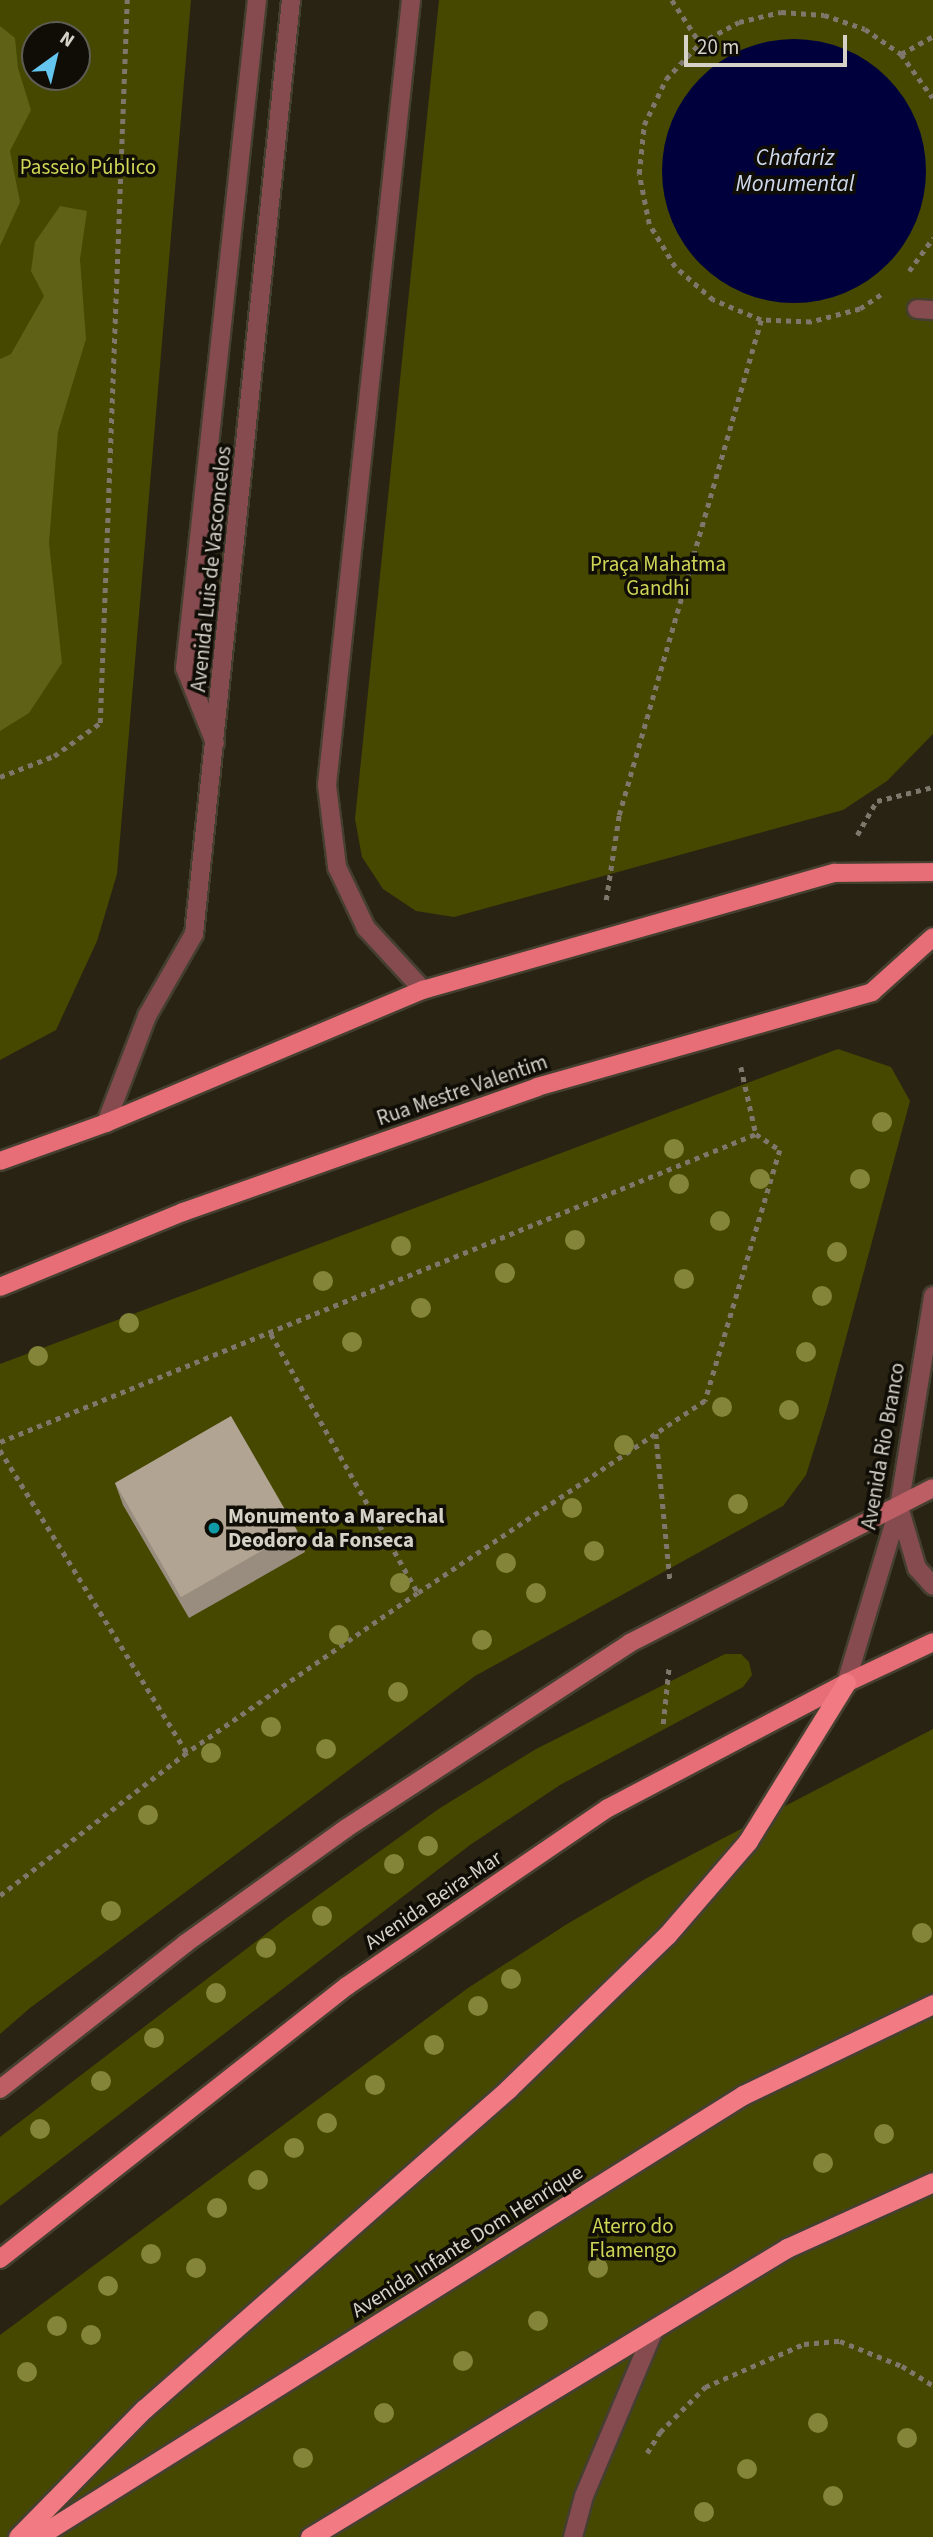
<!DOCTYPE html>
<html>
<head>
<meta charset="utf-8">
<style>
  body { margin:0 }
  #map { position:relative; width:933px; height:2537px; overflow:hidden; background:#292313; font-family:"Source Sans 3",sans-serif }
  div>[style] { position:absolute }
  .green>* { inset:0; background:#464800 }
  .forest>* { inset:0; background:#5e6116 }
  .water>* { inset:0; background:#00003d }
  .round { border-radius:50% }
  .path>* { height:4.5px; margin-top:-2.25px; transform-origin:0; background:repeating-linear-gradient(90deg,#7d786b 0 5px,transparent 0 10px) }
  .roads { filter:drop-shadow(2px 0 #453f30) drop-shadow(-2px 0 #453f30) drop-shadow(0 2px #453f30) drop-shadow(0 -2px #453f30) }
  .service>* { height:18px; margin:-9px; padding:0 9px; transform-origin:9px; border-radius:9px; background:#864b4e }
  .tertiary>* { height:18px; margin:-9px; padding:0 9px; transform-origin:9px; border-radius:9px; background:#864b4e }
  .secondary>* { height:18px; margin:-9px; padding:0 9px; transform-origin:9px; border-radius:9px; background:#bd5e65 }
  .primary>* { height:18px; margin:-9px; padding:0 9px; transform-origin:9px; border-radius:9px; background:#e76d77 }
  .trunk>* { height:19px; margin:-9.5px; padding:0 9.5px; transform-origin:9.5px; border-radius:9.5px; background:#f27a83 }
  .trees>* { width:20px; height:20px; margin:-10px; border-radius:50%; background:#848538 }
  .wall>* { inset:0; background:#988d7e }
  .building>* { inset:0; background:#b1a492; transform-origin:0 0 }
  .dots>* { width:19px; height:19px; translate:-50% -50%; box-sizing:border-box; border:4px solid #0f0d06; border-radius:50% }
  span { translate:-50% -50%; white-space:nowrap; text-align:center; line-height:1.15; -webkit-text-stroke:7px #0f0d06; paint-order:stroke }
  .park-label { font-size:21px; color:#cfd556 }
  .street-label { font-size:21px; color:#d6d2c8 }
  .poi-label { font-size:21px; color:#d6d2c8; font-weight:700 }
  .left { translate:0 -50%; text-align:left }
  .water-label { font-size:23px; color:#ced9ed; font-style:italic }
  .north { position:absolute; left:21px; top:21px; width:70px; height:70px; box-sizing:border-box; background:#0f0d06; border:2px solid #5f5c54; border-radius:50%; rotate:34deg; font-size:19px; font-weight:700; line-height:28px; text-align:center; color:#d6d2c8 }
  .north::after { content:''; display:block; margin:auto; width:24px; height:32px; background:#64c5ee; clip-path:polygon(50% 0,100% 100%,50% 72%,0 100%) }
  .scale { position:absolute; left:684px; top:35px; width:163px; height:32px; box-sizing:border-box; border:4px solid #d6d2c8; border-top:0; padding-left:9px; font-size:21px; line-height:24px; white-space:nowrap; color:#d6d2c8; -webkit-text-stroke:5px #0f0d06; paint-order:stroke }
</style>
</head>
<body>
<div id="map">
  <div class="green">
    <div style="clip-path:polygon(evenodd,0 0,191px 0,117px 874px,97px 941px,56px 1030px,0 1060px,0 0,35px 35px,77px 35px,77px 77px,35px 77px,35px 35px)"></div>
    <div style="clip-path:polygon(439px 0,933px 0,933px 734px,887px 781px,843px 810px,454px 917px,416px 911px,383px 889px,362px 857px,355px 819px)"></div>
    <div style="clip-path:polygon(838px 1049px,891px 1067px,910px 1101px,827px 1408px,806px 1475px,783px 1506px,475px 1676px,30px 2008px,0 2034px,0 1364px)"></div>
    <div style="clip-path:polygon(725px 1654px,741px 1654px,749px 1662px,752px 1675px,743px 1687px,560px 1785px,470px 1845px,0 2206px,0 2137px,284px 1920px,440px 1808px,536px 1749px)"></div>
    <div style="clip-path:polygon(933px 1729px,933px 2537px,0 2537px,0 2335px,468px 1988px,567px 1924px,645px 1879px)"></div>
  </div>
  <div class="forest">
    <div style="clip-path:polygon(0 26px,15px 38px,18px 68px,31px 110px,10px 151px,20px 202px,0 246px)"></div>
    <div style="clip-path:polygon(60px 206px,87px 211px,80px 259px,86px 339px,58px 432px,49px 543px,62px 663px,29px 713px,0 731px,0 359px,11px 354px,44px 296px,31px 271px,35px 242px)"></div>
  </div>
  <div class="water">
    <div class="round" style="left:662px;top:39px;width:264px;height:264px"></div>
  </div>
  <div class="path">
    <div style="left:672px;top:0;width:51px;rotate:56.9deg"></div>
    <div style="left:901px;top:54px;width:37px;rotate:-29deg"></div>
    <div style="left:909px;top:271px;width:41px;rotate:-54deg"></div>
    <div style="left:881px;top:295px;width:25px;rotate:146deg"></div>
    <div style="left:860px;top:309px;width:51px;rotate:165.1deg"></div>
    <div style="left:811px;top:322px;width:50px;rotate:-177.7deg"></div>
    <div style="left:761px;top:320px;width:52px;rotate:-157.4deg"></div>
    <div style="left:713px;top:300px;width:50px;rotate:-139deg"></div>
    <div style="left:675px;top:267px;width:50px;rotate:-121.2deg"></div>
    <div style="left:649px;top:224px;width:51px;rotate:-101.3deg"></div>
    <div style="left:639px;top:174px;width:49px;rotate:-84.2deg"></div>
    <div style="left:644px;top:125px;width:51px;rotate:-64.4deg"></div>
    <div style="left:666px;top:79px;width:50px;rotate:-46.6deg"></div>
    <div style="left:700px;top:43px;width:44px;rotate:-28.3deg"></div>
    <div style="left:739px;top:22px;width:43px;rotate:-13.4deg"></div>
    <div style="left:781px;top:12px;width:43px;rotate:4deg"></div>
    <div style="left:824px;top:15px;width:43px;rotate:18.9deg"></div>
    <div style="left:865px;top:29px;width:44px;rotate:34.8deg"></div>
    <div style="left:901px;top:54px;width:54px;rotate:54deg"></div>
    <div style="left:0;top:777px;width:58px;rotate:-21.3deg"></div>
    <div style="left:54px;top:756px;width:57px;rotate:-35.7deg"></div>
    <div style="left:100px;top:723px;width:724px;rotate:-87.86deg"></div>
    <div style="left:857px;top:835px;width:39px;rotate:-60deg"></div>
    <div style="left:877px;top:801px;width:58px;rotate:-14deg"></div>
    <div style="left:606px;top:900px;width:86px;rotate:-81.3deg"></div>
    <div style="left:619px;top:815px;width:515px;rotate:-73.99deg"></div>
    <div style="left:741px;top:1067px;width:69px;rotate:77.4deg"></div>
    <div style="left:271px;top:1334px;width:298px;rotate:60.4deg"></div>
    <div style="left:656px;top:1434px;width:146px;rotate:84.5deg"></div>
    <div style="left:0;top:1442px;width:816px;rotate:-22.17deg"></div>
    <div style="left:756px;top:1134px;width:29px;rotate:34deg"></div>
    <div style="left:780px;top:1150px;width:262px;rotate:106.6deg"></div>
    <div style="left:705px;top:1401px;width:345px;rotate:146.2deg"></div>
    <div style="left:418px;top:1593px;width:281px;rotate:145.3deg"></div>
    <div style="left:187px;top:1753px;width:235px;rotate:142.6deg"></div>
    <div style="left:0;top:1450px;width:356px;rotate:58.3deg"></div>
    <div style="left:663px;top:1724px;width:58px;rotate:-84.1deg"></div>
    <div style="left:647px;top:2453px;width:25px;rotate:-58deg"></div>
    <div style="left:660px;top:2432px;width:64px;rotate:-45deg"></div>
    <div style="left:705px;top:2387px;width:108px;rotate:-23.5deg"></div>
    <div style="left:804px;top:2344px;width:36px;rotate:-5deg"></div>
    <div style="left:840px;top:2341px;width:67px;rotate:22deg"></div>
    <div style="left:902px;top:2366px;width:36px;rotate:32deg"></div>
  </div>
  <div class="roads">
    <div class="service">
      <div style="left:917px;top:309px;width:16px;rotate:4deg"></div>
      <div style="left:215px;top:743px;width:81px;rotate:-111.8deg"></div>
      <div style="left:185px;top:668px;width:672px;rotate:-83.85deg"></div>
      <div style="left:573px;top:2537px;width:42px;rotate:-75deg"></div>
      <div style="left:584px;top:2496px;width:182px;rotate:-67.1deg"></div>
    </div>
    <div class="tertiary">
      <div style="left:411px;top:0;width:789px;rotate:96.11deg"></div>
      <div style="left:327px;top:785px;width:83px;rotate:83deg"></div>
      <div style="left:337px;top:867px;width:68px;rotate:64.6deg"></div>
      <div style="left:366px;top:928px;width:84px;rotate:47.4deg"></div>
      <div style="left:106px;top:1123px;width:115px;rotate:-69deg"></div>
      <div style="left:147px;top:1016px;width:95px;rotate:-60.2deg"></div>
      <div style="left:194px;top:934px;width:939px;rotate:-84.07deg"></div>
      <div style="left:899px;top:1507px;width:64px;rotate:73.6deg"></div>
      <div style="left:917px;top:1568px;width:24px;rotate:48deg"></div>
      <div style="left:846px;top:1683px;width:184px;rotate:-73.2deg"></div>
      <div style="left:899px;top:1507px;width:214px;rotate:-80.8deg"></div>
    </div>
    <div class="secondary">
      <div style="left:0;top:2089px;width:236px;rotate:-38.1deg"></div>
      <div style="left:186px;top:1943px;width:196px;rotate:-35.6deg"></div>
      <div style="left:345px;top:1829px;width:340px;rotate:-33.1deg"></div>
      <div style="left:630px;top:1643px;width:340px;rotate:-27.1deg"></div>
    </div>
    <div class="primary">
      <div style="left:0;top:1161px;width:113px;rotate:-19.7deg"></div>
      <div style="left:106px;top:1123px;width:344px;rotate:-22.8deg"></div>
      <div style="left:423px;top:990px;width:428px;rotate:-15.9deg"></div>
      <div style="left:835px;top:873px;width:98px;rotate:-0.6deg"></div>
      <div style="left:0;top:1287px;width:198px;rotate:-22.3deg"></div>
      <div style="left:183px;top:1212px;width:375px;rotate:-19.4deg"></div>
      <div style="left:537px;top:1087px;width:348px;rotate:-15.8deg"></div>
      <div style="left:872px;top:992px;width:82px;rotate:-42deg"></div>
      <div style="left:0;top:2259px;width:442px;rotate:-38.2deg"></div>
      <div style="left:347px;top:1986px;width:316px;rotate:-34.3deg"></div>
      <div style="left:608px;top:1808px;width:269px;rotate:-27.7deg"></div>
      <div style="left:846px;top:1683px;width:96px;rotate:-25.2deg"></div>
    </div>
    <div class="trunk">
      <div style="left:18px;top:2537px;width:180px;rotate:-45.5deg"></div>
      <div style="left:144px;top:2409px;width:485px;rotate:-41.3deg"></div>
      <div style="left:508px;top:2089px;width:221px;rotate:-44.1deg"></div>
      <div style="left:667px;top:1935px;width:124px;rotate:-49.2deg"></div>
      <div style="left:748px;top:1841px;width:186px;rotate:-58.2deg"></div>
      <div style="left:37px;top:2537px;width:833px;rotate:-32.05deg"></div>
      <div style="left:743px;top:2095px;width:211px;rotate:-25.6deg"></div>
      <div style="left:310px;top:2537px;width:558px;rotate:-31.21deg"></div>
      <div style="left:787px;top:2248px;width:160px;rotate:-24.3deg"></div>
    </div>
  </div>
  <div class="trees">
    <div style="left:882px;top:1122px"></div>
    <div style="left:674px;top:1149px"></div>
    <div style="left:760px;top:1179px"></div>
    <div style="left:860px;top:1179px"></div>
    <div style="left:679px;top:1184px"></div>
    <div style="left:720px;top:1221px"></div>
    <div style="left:575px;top:1240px"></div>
    <div style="left:401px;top:1246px"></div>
    <div style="left:837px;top:1252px"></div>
    <div style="left:505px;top:1273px"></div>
    <div style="left:684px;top:1279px"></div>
    <div style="left:323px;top:1281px"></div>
    <div style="left:822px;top:1296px"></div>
    <div style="left:421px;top:1308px"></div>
    <div style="left:129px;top:1323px"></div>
    <div style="left:352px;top:1342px"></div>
    <div style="left:806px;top:1352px"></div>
    <div style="left:38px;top:1356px"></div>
    <div style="left:722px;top:1407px"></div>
    <div style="left:789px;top:1410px"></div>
    <div style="left:624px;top:1445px"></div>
    <div style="left:738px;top:1504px"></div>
    <div style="left:572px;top:1508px"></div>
    <div style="left:594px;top:1551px"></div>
    <div style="left:506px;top:1563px"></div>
    <div style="left:400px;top:1583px"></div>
    <div style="left:536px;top:1593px"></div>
    <div style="left:339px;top:1635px"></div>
    <div style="left:482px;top:1640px"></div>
    <div style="left:398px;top:1692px"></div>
    <div style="left:271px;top:1727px"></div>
    <div style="left:326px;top:1749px"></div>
    <div style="left:211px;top:1753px"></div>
    <div style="left:148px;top:1815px"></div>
    <div style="left:428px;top:1846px"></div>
    <div style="left:394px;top:1864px"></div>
    <div style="left:111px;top:1911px"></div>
    <div style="left:322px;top:1916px"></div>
    <div style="left:922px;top:1933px"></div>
    <div style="left:266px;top:1948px"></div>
    <div style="left:511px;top:1979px"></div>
    <div style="left:216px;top:1993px"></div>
    <div style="left:478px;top:2006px"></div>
    <div style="left:154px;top:2038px"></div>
    <div style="left:434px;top:2045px"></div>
    <div style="left:101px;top:2081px"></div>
    <div style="left:375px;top:2085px"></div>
    <div style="left:327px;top:2123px"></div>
    <div style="left:40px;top:2129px"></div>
    <div style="left:884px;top:2134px"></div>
    <div style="left:294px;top:2148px"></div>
    <div style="left:823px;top:2163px"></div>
    <div style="left:258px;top:2180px"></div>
    <div style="left:217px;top:2208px"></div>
    <div style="left:151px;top:2254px"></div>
    <div style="left:196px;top:2268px"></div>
    <div style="left:598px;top:2268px"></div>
    <div style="left:108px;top:2286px"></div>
    <div style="left:538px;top:2321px"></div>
    <div style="left:57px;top:2326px"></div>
    <div style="left:91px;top:2335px"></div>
    <div style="left:463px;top:2361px"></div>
    <div style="left:27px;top:2372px"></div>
    <div style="left:384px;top:2413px"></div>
    <div style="left:818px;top:2423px"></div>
    <div style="left:907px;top:2438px"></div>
    <div style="left:303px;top:2458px"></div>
    <div style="left:747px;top:2469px"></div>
    <div style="left:833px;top:2496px"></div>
    <div style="left:704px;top:2512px"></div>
  </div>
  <div class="wall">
    <div style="clip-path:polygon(115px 1483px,297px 1530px,305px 1552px,189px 1618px,123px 1505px)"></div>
  </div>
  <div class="building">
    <div style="left:231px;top:1416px;width:132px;height:134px;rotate:60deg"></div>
  </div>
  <div class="dots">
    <div style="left:214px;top:1528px;background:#0f9aa8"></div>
  </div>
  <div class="park-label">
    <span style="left:88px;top:167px">Passeio Público</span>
    <span style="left:658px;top:576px">Praça Mahatma<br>Gandhi</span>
    <span style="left:633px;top:2238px">Aterro do<br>Flamengo</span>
  </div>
  <div class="street-label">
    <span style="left:211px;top:569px;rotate:-84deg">Avenida Luis de Vasconcelos</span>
    <span style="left:462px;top:1090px;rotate:-19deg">Rua Mestre Valentim</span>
    <span style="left:883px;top:1446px;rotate:-80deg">Avenida Rio Branco</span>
    <span style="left:433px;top:1900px;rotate:-34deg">Avenida Beira-Mar</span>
    <span style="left:467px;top:2241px;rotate:-32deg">Avenida Infante Dom Henrique</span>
  </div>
  <div class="poi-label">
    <span class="left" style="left:228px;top:1528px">Monumento a Marechal<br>Deodoro da Fonseca</span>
  </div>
  <div class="water-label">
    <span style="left:795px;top:171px">Chafariz<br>Monumental</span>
  </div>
  <div class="north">N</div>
  <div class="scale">20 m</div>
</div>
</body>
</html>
